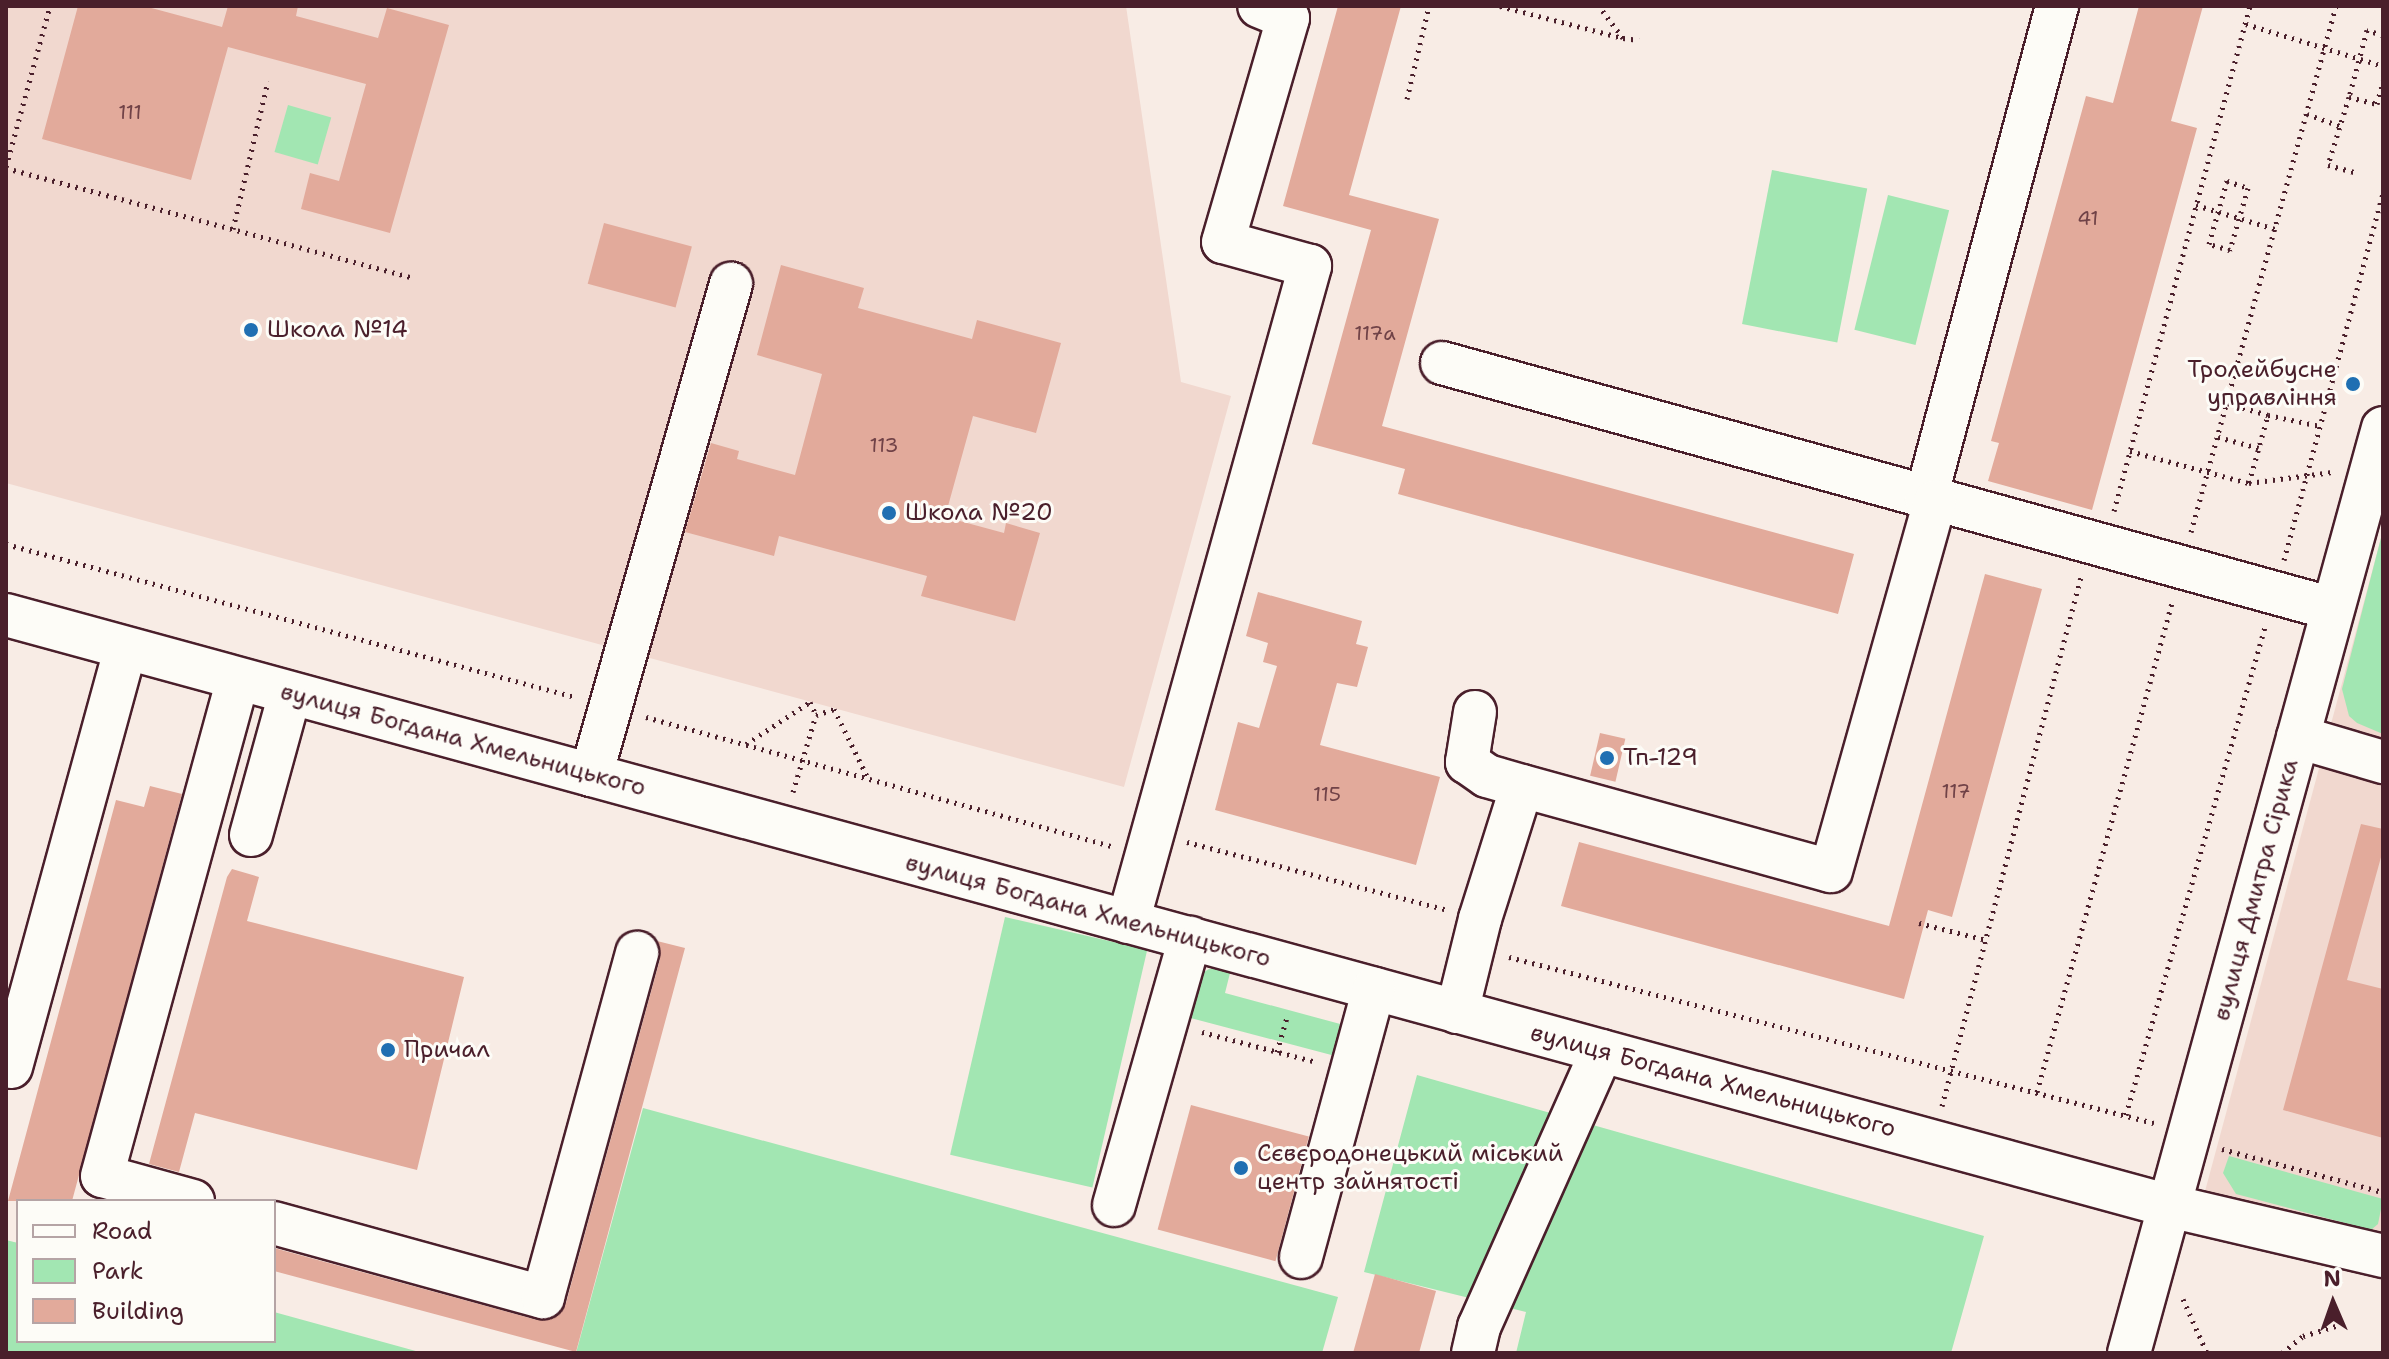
<!DOCTYPE html>
<html>
<head>
<meta charset="utf-8">
<style>
  body { margin:0 }
  #map { position:relative; width:2389px; height:1359px; overflow:hidden; background:#f8ece5; font-family:"Shantell Sans",sans-serif }
  div>[style] { position:absolute }
  .built>* { inset:0; background:#f1d8cf }
  .green>* { inset:0; background:#a2e6b2; transform-origin:0 0 }
  .building>* { inset:0; background:#e2aa9b; transform-origin:0 0 }
  .path>* { height:5px; margin-top:-2.5px; transform-origin:0; background:repeating-linear-gradient(90deg,#4a1f2b 0 2px,transparent 0 8px) }
  .roads { filter:drop-shadow(2px 0 #4a1f2b) drop-shadow(-2px 0 #4a1f2b) drop-shadow(0 2px #4a1f2b) drop-shadow(0 -2px #4a1f2b) }
  .minor>* { height:42px; margin:-21px; padding:0 21px; transform-origin:21px; border-radius:21px; background:#fdfcf7 }
  .dots>* { width:22px; height:22px; translate:-50% -50%; box-sizing:border-box; border:4px solid #fdfcf7; border-radius:50% }
  span { translate:-50% -50%; white-space:nowrap; text-align:center; line-height:1.15; -webkit-text-stroke:6px #fdfcf7; paint-order:stroke }
  .number-label { font-size:20px; color:#704247 }
  .number-label span { -webkit-text-stroke-width:0 }
  .poi-label { font-size:24px; color:#4a1f2b }
  .left { translate:0 -50%; text-align:left }
  .right { translate:-100% -50%; text-align:right }
  .street-label { font-size:24px; color:#4a1f2b }
  .frame { position:absolute; inset:0; border:8px solid #4a1f2b; pointer-events:none }
  .legend { position:absolute; left:16px; top:1199px; width:260px; height:144px; box-sizing:border-box; background:#fdfcf7; border:2px solid #b5a4a5; margin:0; padding:10px 14px; list-style:none; font-size:24px; color:#4a1f2b }
  .legend li { display:flex; align-items:center; gap:16px; height:40px }
  .legend b { width:40px; border:2px solid #b5a4a5 }
  .north { position:absolute; left:2293px; top:1263px; width:80px; height:80px; -webkit-text-stroke:6px #fdfcf7; paint-order:stroke; rotate:358deg; font-size:22px; font-weight:700; line-height:32px; text-align:center; color:#4a1f2b }
  .north::after { content:''; display:block; margin:auto; width:28px; height:36px; background:#4a1f2b; clip-path:polygon(50% 0,100% 100%,50% 72%,0 100%) }
</style>
</head>
<body>
<div id="map">
  <div class="built">
    <div style="clip-path:polygon(6px 6px,1126px 6px,1181px 382px,1231px 396px,1124px 787px,6px 483px)"></div>
    <div style="clip-path:polygon(2383px 531px,2383px 1246px,2204px 1195px)"></div>
  </div>
  <div class="green">
    <div style="left:288px;top:105px;width:45px;height:49px;rotate:16deg"></div>
    <div style="left:1772px;top:170px;width:97px;height:157px;rotate:11deg"></div>
    <div style="left:1888px;top:195px;width:63px;height:139px;rotate:14deg"></div>
    <div style="clip-path:polygon(2383px 530px,2383px 734px,2357px 723px,2349px 716px,2342px 689px)"></div>
    <div style="left:1005px;top:917px;width:146px;height:244px;rotate:13deg"></div>
    <div style="clip-path:polygon(1209px 969px,1231px 969px,1225px 993px,1344px 1025px,1339px 1057px,1183px 1016px,1199px 975px)"></div>
    <div style="clip-path:polygon(1417px 1075px,1984px 1236px,1951px 1353px,1516px 1353px,1526px 1312px,1364px 1272px)"></div>
    <div style="clip-path:polygon(643px 1108px,1338px 1297px,1322px 1353px,576px 1353px)"></div>
    <div style="clip-path:polygon(2229px 1156px,2383px 1199px,2378px 1224px,2371px 1230px,2236px 1194px,2223px 1173px)"></div>
    <div style="clip-path:polygon(6px 1240px,18px 1243px,18px 1341px,274px 1341px,274px 1312px,423px 1353px,6px 1353px)"></div>
  </div>
  <div class="building">
    <div style="clip-path:polygon(78px 6px,144px 6px,222px 27px,228px 6px,298px 6px,296px 16px,378px 38px,387px 8px,449px 25px,390px 233px,301px 209px,310px 173px,339px 181px,366px 84px,228px 47px,191px 180px,42px 139px)"></div>
    <div style="clip-path:polygon(1338px 6px,1401px 6px,1349px 195px,1439px 219px,1382px 426px,1854px 554px,1838px 614px,1398px 494px,1405px 469px,1312px 444px,1371px 230px,1283px 206px)"></div>
    <div style="clip-path:polygon(2139px 6px,2203px 6px,2171px 121px,2197px 128px,2092px 510px,1988px 481px,1999px 443px,1991px 441px,2086px 96px,2113px 103px)"></div>
    <div style="left:604px;top:223px;width:91px;height:63px;rotate:15deg"></div>
    <div style="clip-path:polygon(781px 265px,864px 288px,858px 308px,972px 339px,977px 320px,1061px 343px,1036px 433px,973px 416px,945px 517px,1004px 533px,1006px 523px,1040px 533px,1015px 621px,921px 596px,927px 576px,779px 536px,774px 556px,685px 532px,711px 443px,739px 451px,737px 459px,795px 475px,822px 374px,757px 355px)"></div>
    <div style="clip-path:polygon(1985px 574px,2042px 589px,1952px 917px,1928px 910px,1904px 999px,1561px 906px,1579px 842px,1889px 926px)"></div>
    <div style="clip-path:polygon(1258px 592px,1362px 621px,1356px 644px,1368px 647px,1357px 687px,1337px 683px,1320px 745px,1440px 777px,1416px 865px,1215px 810px,1238px 722px,1259px 728px,1277px 666px,1263px 662px,1268px 643px,1246px 636px)"></div>
    <div style="left:1600px;top:733px;width:26px;height:44px;rotate:13deg"></div>
    <div style="clip-path:polygon(150px 786px,182px 794px,72px 1201px,8px 1201px,116px 800px,144px 807px)"></div>
    <div style="clip-path:polygon(2361px 824px,2383px 829px,2383px 850px,2347px 980px,2383px 989px,2383px 1138px,2283px 1110px)"></div>
    <div style="clip-path:polygon(232px 869px,259px 877px,247px 921px,464px 977px,417px 1170px,195px 1113px,179px 1172px,149px 1164px,227px 877px)"></div>
    <div style="clip-path:polygon(657px 941px,685px 948px,576px 1352px,274px 1271px,274px 1248px,537px 1320px,548px 1320px,559px 1315px,566px 1303px,660px 959px)"></div>
    <div style="left:1191px;top:1105px;width:122px;height:129px;rotate:15deg"></div>
    <div style="clip-path:polygon(1375px 1274px,1436px 1291px,1419px 1353px,1353px 1353px)"></div>
  </div>
  <div class="path">
    <div style="left:1500px;top:6px;width:127px;rotate:14.6deg"></div>
    <div style="left:1623px;top:38px;width:40px;rotate:-127deg"></div>
    <div style="left:2246px;top:24px;width:143px;rotate:17deg"></div>
    <div style="left:2383px;top:35px;width:17px;rotate:-163deg"></div>
    <div style="left:2367px;top:30px;width:69px;rotate:105deg"></div>
    <div style="left:2349px;top:97px;width:29px;rotate:14deg"></div>
    <div style="left:2377px;top:104px;width:24px;rotate:-75deg"></div>
    <div style="left:1623px;top:38px;width:16px;rotate:7deg"></div>
    <div style="left:2349px;top:97px;width:71px;rotate:107.2deg"></div>
    <div style="left:2328px;top:165px;width:30px;rotate:15deg"></div>
    <div style="left:1407px;top:99px;width:96px;rotate:-76.7deg"></div>
    <div style="left:2307px;top:114px;width:35px;rotate:20deg"></div>
    <div style="left:6px;top:167px;width:167px;rotate:-74.7deg"></div>
    <div style="left:6px;top:168px;width:422px;rotate:15.1deg"></div>
    <div style="left:2227px;top:181px;width:22px;rotate:18deg"></div>
    <div style="left:2248px;top:188px;width:65px;rotate:106.2deg"></div>
    <div style="left:2230px;top:250px;width:22px;rotate:-164deg"></div>
    <div style="left:2209px;top:244px;width:66px;rotate:-74.1deg"></div>
    <div style="left:2196px;top:205px;width:83px;rotate:16.9deg"></div>
    <div style="left:233px;top:229px;width:152px;rotate:-76.7deg"></div>
    <div style="left:2268px;top:415px;width:53px;rotate:11.9deg"></div>
    <div style="left:2218px;top:437px;width:42px;rotate:15deg"></div>
    <div style="left:2130px;top:451px;width:123px;rotate:15.1deg"></div>
    <div style="left:2249px;top:483px;width:71px;rotate:-74.4deg"></div>
    <div style="left:2268px;top:415px;width:43px;rotate:-163.7deg"></div>
    <div style="left:2249px;top:483px;width:84px;rotate:-7.5deg"></div>
    <div style="left:2114px;top:511px;width:523px;rotate:-74.93deg"></div>
    <div style="left:2191px;top:532px;width:546px;rotate:-74.59deg"></div>
    <div style="left:6px;top:544px;width:589px;rotate:15.05deg"></div>
    <div style="left:2284px;top:560px;width:379px;rotate:-74.9deg"></div>
    <div style="left:646px;top:717px;width:483px;rotate:15.5deg"></div>
    <div style="left:746px;top:744px;width:77px;rotate:-33.3deg"></div>
    <div style="left:810px;top:702px;width:14px;rotate:65deg"></div>
    <div style="left:793px;top:792px;width:80px;rotate:-73.4deg"></div>
    <div style="left:816px;top:715px;width:19px;rotate:-18deg"></div>
    <div style="left:834px;top:709px;width:77px;rotate:63.8deg"></div>
    <div style="left:1187px;top:842px;width:267px;rotate:14.6deg"></div>
    <div style="left:1919px;top:923px;width:69px;rotate:14.2deg"></div>
    <div style="left:1509px;top:957px;width:666px;rotate:14.43deg"></div>
    <div style="left:1202px;top:1032px;width:118px;rotate:14.7deg"></div>
    <div style="left:1277px;top:1052px;width:37px;rotate:-74deg"></div>
    <div style="left:2037px;top:1092px;width:507px;rotate:-74.57deg"></div>
    <div style="left:1942px;top:1106px;width:547px;rotate:-75.28deg"></div>
    <div style="left:2126px;top:1115px;width:507px;rotate:-74.1deg"></div>
    <div style="left:2222px;top:1149px;width:167px;rotate:15deg"></div>
    <div style="left:2183px;top:1299px;width:59px;rotate:66deg"></div>
    <div style="left:2282px;top:1353px;width:27px;rotate:-39deg"></div>
    <div style="left:2303px;top:1336px;width:39px;rotate:-17deg"></div>
  </div>
  <div class="roads">
    <div class="minor">
      <div style="left:1442px;top:363px;width:924px;rotate:15.43deg"></div>
      <div style="left:1926px;top:498px;width:509px;rotate:-75.09deg"></div>
      <div style="left:6px;top:615px;width:2243px;rotate:15.28deg"></div>
      <div style="left:2170px;top:1206px;width:219px;rotate:13.2deg"></div>
      <div style="left:1475px;top:712px;width:51px;rotate:99.1deg"></div>
      <div style="left:1467px;top:762px;width:24px;rotate:35deg"></div>
      <div style="left:1487px;top:776px;width:36px;rotate:16deg"></div>
      <div style="left:2298px;top:737px;width:89px;rotate:16.4deg"></div>
      <div style="left:591px;top:775px;width:511px;rotate:-74.09deg"></div>
      <div style="left:251px;top:835px;width:147px;rotate:-74.6deg"></div>
      <div style="left:1128px;top:922px;width:681px;rotate:-74.49deg"></div>
      <div style="left:1310px;top:266px;width:90px;rotate:-164.6deg"></div>
      <div style="left:1223px;top:242px;width:233px;rotate:-73.8deg"></div>
      <div style="left:1288px;top:18px;width:31px;rotate:-158deg"></div>
      <div style="left:1457px;top:1012px;width:96px;rotate:-76.1deg"></div>
      <div style="left:1480px;top:919px;width:139px;rotate:-72.5deg"></div>
      <div style="left:1522px;top:786px;width:320px;rotate:15.4deg"></div>
      <div style="left:1831px;top:871px;width:384px;rotate:-74.3deg"></div>
      <div style="left:11px;top:1067px;width:434px;rotate:-74.7deg"></div>
      <div style="left:193px;top:1201px;width:94px;rotate:-164.6deg"></div>
      <div style="left:102px;top:1176px;width:515px;rotate:-74.7deg"></div>
      <div style="left:1114px;top:1205px;width:278px;rotate:-74.1deg"></div>
      <div style="left:274px;top:1223px;width:279px;rotate:15.4deg"></div>
      <div style="left:543px;top:1297px;width:357px;rotate:-74.7deg"></div>
      <div style="left:1301px;top:1257px;width:278px;rotate:-74.8deg"></div>
      <div style="left:1473px;top:1353px;width:27px;rotate:-77deg"></div>
      <div style="left:1479px;top:1327px;width:302px;rotate:-66deg"></div>
      <div style="left:2129px;top:1353px;width:959px;rotate:-74.65deg"></div>
    </div>
  </div>
  <div class="dots">
    <div style="left:251px;top:330px;background:#1f6fb2"></div>
    <div style="left:2353px;top:384px;background:#1f6fb2"></div>
    <div style="left:889px;top:513px;background:#1f6fb2"></div>
    <div style="left:1607px;top:758px;background:#1f6fb2"></div>
    <div style="left:388px;top:1050px;background:#1f6fb2"></div>
    <div style="left:1241px;top:1168px;background:#1f6fb2"></div>
  </div>
  <div class="number-label">
    <span style="left:130px;top:112px">111</span>
    <span style="left:2088px;top:218px">41</span>
    <span style="left:1375px;top:333px">117а</span>
    <span style="left:884px;top:445px">113</span>
    <span style="left:1956px;top:791px">117</span>
    <span style="left:1327px;top:794px">115</span>
  </div>
  <div class="poi-label">
    <span class="left" style="left:267px;top:330px">Школа №14</span>
    <span class="right" style="left:2337px;top:384px">Тролейбусне<br>управління</span>
    <span class="left" style="left:905px;top:513px">Школа №20</span>
    <span class="left" style="left:1623px;top:758px">Тп-129</span>
    <span class="left" style="left:404px;top:1050px">Причал</span>
    <span class="left" style="left:1257px;top:1168px">Сєвєродонецький міський<br>центр зайнятості</span>
  </div>
  <div class="street-label">
    <span style="left:463px;top:740px;rotate:15deg">вулиця Богдана Хмельницького</span>
    <span style="left:2256px;top:890px;rotate:-75deg">вулиця Дмитра Сірика</span>
    <span style="left:1088px;top:911px;rotate:15deg">вулиця Богдана Хмельницького</span>
    <span style="left:1713px;top:1081px;rotate:15deg">вулиця Богдана Хмельницького</span>
  </div>
  <div class="frame"></div>
  <ul class="legend">
  <li><b style="height:10px;background:#fdfcf7"></b>Road</li>
  <li><b style="height:22px;background:#a2e6b2"></b>Park</li>
  <li><b style="height:22px;background:#e2aa9b"></b>Building</li>
  </ul>
  <div class="north">N</div>
</div>
</body>
</html>
